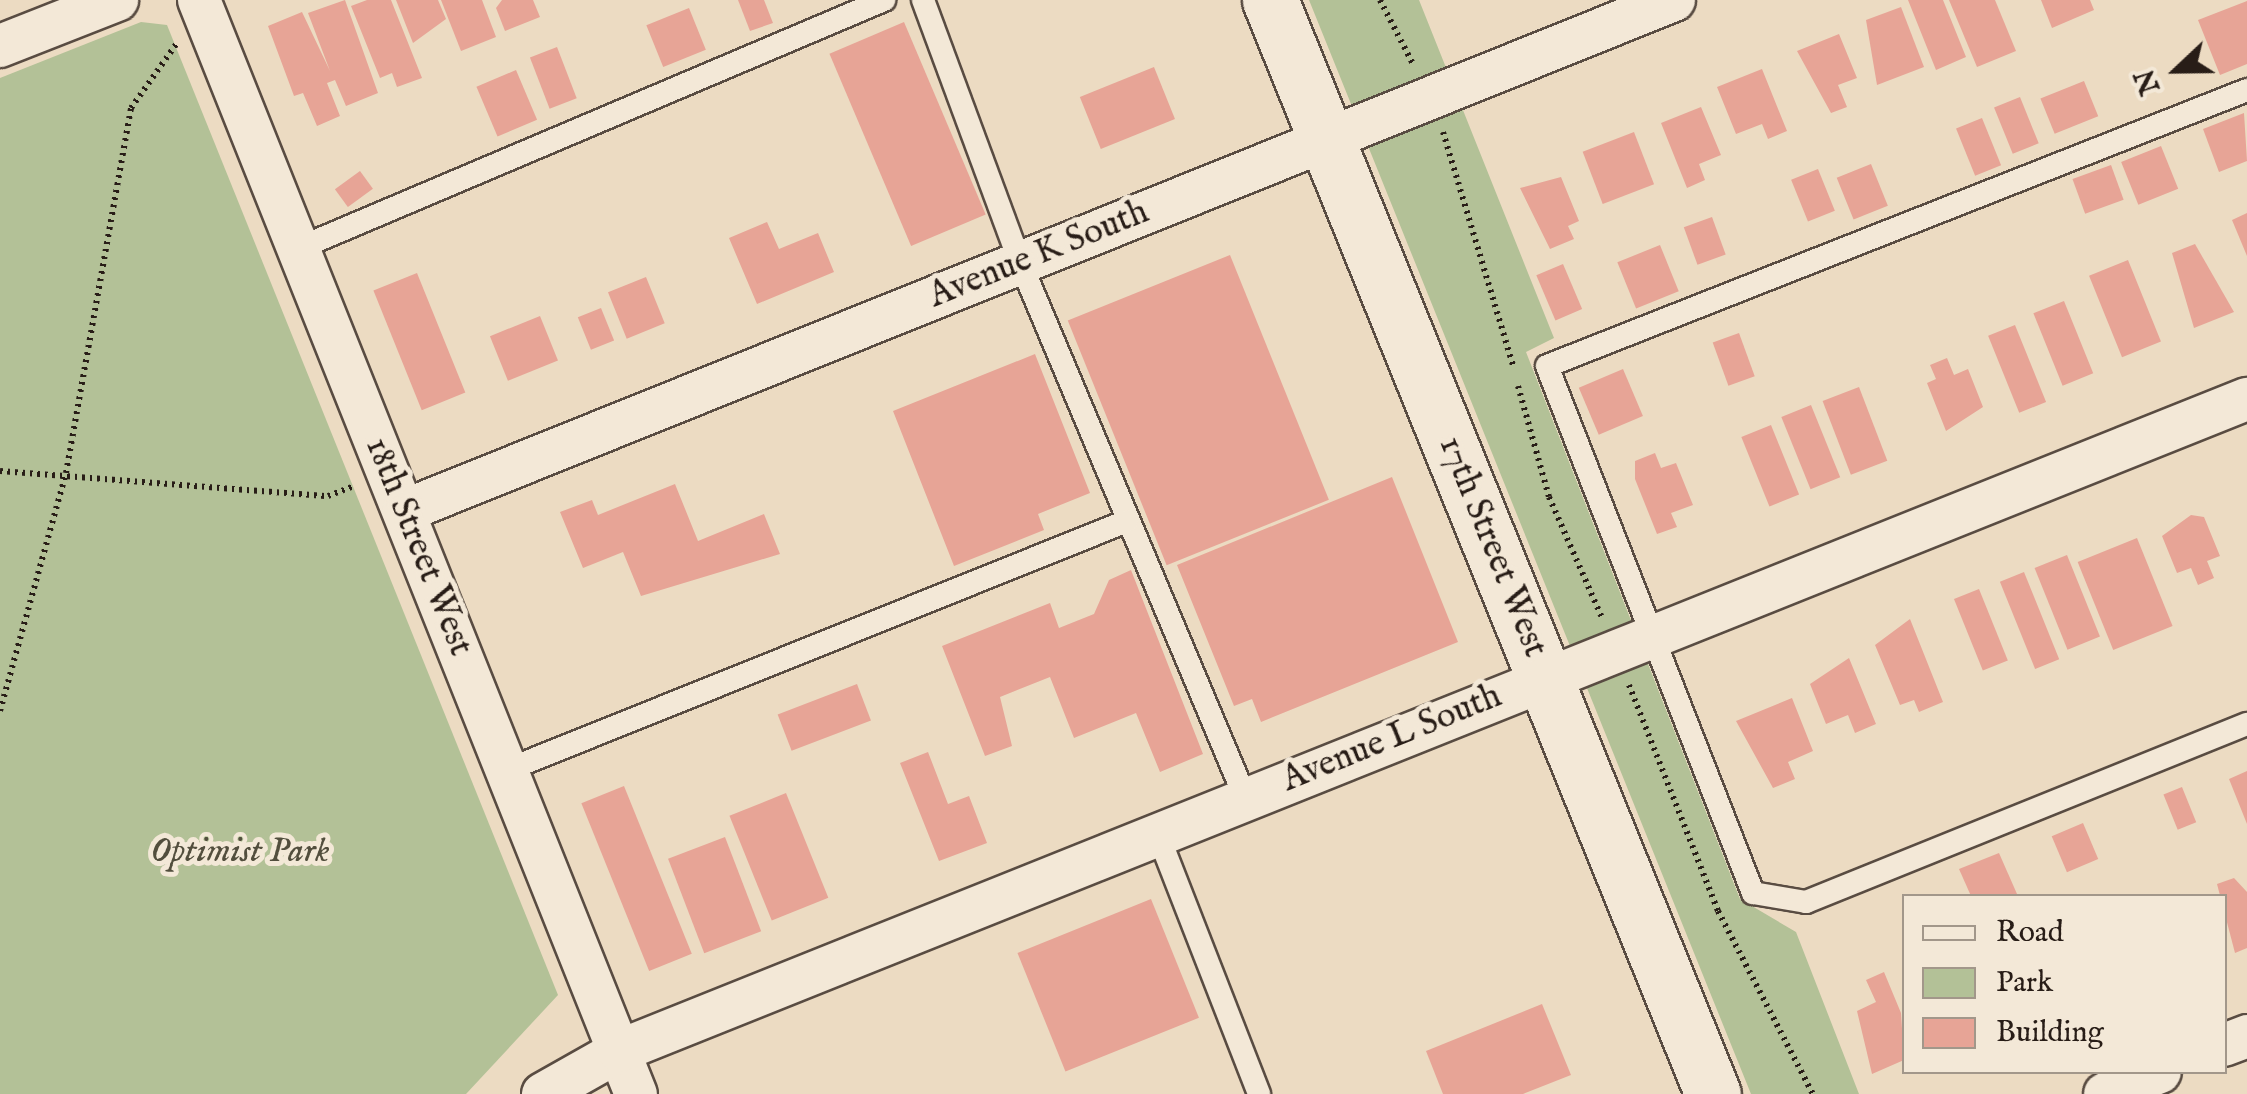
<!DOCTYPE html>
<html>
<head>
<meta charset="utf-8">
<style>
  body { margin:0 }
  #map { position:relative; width:2247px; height:1094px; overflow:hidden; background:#ecdbc2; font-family:"IM FELL English",serif }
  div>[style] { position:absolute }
  .green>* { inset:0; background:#b3c197 }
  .building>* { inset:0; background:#e7a496; transform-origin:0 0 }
  .path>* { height:6px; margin-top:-3px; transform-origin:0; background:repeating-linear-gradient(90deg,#281d17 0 2.5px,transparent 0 7.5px) }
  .roads { filter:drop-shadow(2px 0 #594c42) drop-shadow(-2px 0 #594c42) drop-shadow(0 2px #594c42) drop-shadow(0 -2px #594c42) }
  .service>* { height:22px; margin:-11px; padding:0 11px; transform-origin:11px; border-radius:11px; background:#f3e8d7 }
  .minor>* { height:42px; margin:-21px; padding:0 21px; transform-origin:21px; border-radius:21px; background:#f3e8d7 }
  .tertiary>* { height:55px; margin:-27.5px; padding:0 27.5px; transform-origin:27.5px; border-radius:27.5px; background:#f3e8d7 }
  span { translate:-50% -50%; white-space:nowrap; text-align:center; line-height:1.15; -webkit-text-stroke:10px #f3e8d7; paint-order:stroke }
  .street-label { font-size:35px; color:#281d17 }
  .park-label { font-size:35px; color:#524e3d; font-style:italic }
  .legend { position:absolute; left:1902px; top:894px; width:325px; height:180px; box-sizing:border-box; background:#f3e8d7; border:2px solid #a2978a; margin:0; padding:12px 18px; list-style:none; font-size:30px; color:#281d17 }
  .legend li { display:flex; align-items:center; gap:20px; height:50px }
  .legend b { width:50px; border:2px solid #a2978a }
  .north { position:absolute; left:2127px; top:20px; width:100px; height:100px; -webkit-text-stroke:8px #f3e8d7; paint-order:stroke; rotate:248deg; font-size:28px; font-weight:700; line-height:40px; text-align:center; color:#281d17 }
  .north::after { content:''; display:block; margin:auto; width:35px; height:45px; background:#281d17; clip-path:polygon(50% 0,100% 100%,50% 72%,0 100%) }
</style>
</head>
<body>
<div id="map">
  <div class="green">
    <div style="clip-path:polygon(1309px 0,1419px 0,1554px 338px,1526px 352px,1740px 899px,1796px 932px,1859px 1094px,1751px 1094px)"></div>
    <div style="clip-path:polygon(141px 22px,167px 25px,558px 995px,466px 1094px,0 1094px,0 78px)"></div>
  </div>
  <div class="building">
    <div style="clip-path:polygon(345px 0,378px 93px,346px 106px,335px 80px,327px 83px,340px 116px,317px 126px,303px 93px,294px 96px,268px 26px,302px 12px,330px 71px,308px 13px)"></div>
    <div style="clip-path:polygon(367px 0,391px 0,422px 78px,397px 87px,392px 73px,380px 78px,351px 6px)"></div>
    <div style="clip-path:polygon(396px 0,438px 0,446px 19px,413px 43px)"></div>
    <div style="clip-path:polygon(441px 0,482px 0,496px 37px,461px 51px)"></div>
    <div style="clip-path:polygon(502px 0,533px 0,540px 17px,505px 31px,496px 8px)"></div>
    <div style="clip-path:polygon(738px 0,764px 0,773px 23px,750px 31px)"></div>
    <div style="clip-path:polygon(1908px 0,1943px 0,1966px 57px,1936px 70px)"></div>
    <div style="clip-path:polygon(1949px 0,1995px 0,2016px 51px,1977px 67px)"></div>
    <div style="clip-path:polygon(2041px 0,2090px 0,2094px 10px,2052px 28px)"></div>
    <div style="clip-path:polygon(2247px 1px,2247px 64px,2220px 75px,2198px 20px)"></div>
    <div style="clip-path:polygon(1901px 7px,1924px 67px,1877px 85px,1866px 20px)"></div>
    <div style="left:689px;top:8px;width:45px;height:46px;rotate:68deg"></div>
    <div style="left:904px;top:22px;width:209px;height:81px;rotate:67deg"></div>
    <div style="clip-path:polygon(1839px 34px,1857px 78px,1838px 85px,1847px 107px,1831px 113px,1797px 51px)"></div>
    <div style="left:557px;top:47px;width:55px;height:29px;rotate:69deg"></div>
    <div style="left:1154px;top:67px;width:56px;height:80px;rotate:68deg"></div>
    <div style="clip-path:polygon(1762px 69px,1787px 131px,1768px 139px,1762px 124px,1736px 134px,1717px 87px)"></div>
    <div style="left:516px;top:70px;width:54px;height:43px;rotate:67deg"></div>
    <div style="left:2084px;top:81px;width:38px;height:47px;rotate:68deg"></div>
    <div style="left:2020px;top:97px;width:50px;height:28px;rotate:68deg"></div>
    <div style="clip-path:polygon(1701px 107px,1721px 155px,1699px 164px,1705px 180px,1687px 188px,1661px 123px)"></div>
    <div style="clip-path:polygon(2244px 113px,2247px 161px,2219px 172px,2203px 129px)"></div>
    <div style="left:1982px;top:118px;width:51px;height:28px;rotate:68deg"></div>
    <div style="left:1634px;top:132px;width:56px;height:55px;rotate:69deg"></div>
    <div style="left:2161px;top:146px;width:46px;height:43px;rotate:68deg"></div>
    <div style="left:1871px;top:164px;width:45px;height:37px;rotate:68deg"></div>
    <div style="left:2111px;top:165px;width:37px;height:41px;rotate:70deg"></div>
    <div style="left:1818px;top:169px;width:45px;height:29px;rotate:68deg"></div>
    <div style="left:360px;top:171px;width:22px;height:31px;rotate:54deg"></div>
    <div style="clip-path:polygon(1561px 177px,1579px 221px,1568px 226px,1574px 239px,1550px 249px,1520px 188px)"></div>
    <div style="clip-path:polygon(2247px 213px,2247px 256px,2232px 220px)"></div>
    <div style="left:1712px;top:217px;width:40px;height:30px;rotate:70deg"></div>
    <div style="clip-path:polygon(767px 222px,779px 249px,818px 233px,834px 272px,757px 304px,729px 238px)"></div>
    <div style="clip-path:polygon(2195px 244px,2234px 312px,2194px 328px,2172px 253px)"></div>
    <div style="left:1660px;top:245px;width:50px;height:46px;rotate:68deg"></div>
    <div style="left:1230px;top:255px;width:264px;height:175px;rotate:68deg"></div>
    <div style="left:2128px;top:260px;width:88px;height:42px;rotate:68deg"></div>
    <div style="left:1563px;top:264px;width:49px;height:29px;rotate:67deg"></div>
    <div style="left:417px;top:273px;width:129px;height:47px;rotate:68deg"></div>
    <div style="left:646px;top:277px;width:50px;height:41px;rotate:68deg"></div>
    <div style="left:2064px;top:301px;width:78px;height:33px;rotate:68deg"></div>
    <div style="left:601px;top:308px;width:35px;height:25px;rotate:68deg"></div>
    <div style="left:540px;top:316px;width:48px;height:54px;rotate:68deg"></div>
    <div style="left:2015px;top:325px;width:83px;height:29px;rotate:68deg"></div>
    <div style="left:1739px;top:333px;width:46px;height:28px;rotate:70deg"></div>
    <div style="clip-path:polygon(1035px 354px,1090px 493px,1038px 514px,1044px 530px,954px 566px,893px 411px)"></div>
    <div style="clip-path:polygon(1947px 358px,1954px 375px,1968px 369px,1983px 407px,1946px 431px,1927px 383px,1936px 379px,1930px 365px)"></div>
    <div style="left:1623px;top:369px;width:51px;height:48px;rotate:67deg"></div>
    <div style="left:1859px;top:387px;width:79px;height:39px;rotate:69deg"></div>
    <div style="left:1811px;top:405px;width:78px;height:32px;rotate:68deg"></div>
    <div style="left:1771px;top:425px;width:75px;height:32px;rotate:68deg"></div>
    <div style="clip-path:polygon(1655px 453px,1661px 468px,1676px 463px,1693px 505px,1671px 513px,1677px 527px,1657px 534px,1635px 479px,1635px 461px)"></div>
    <div style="clip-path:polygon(1392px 477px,1458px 642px,1261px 722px,1252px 699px,1234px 706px,1177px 565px)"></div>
    <div style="clip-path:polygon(675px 484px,698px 541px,764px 514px,780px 554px,641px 596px,623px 552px,583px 568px,560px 512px,592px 500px,598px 515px)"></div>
    <div style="clip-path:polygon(2191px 515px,2204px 517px,2220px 556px,2207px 561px,2214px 578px,2198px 585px,2191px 568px,2177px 573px,2162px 536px)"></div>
    <div style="left:2137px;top:538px;width:95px;height:64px;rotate:68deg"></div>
    <div style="left:2067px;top:555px;width:88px;height:35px;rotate:68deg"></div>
    <div style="clip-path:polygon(1131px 570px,1203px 754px,1160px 772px,1136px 713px,1074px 738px,1050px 677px,1000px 697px,1012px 746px,985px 756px,942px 646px,1050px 603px,1059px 628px,1094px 614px,1109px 580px)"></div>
    <div style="left:2024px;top:572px;width:94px;height:26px;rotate:68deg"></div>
    <div style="left:1979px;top:589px;width:77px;height:27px;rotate:68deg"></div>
    <div style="clip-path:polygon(1910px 619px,1943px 702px,1919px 712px,1914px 700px,1900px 705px,1875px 645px)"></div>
    <div style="clip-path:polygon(1849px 658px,1876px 724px,1855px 733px,1848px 715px,1826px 724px,1810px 684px)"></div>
    <div style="left:857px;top:684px;width:39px;height:85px;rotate:69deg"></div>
    <div style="clip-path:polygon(1792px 698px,1813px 751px,1788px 762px,1795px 779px,1773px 788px,1736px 721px)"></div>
    <div style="clip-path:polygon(928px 752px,948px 804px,969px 796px,987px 843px,939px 861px,900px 763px)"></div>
    <div style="clip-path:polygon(2247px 771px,2247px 824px,2229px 779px)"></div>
    <div style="left:624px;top:786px;width:181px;height:46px;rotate:68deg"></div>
    <div style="left:2182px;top:787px;width:38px;height:20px;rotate:68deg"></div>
    <div style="left:786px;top:793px;width:113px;height:61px;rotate:68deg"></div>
    <div style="left:2083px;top:823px;width:39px;height:34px;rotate:67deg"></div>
    <div style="left:725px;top:837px;width:101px;height:61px;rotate:69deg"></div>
    <div style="clip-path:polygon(1999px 853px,2017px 894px,1971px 896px,1959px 869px)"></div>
    <div style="clip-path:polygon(2234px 878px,2247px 892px,2247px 948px,2235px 953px,2217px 884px)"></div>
    <div style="left:1151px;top:899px;width:128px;height:144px;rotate:68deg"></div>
    <div style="clip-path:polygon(1884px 972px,1901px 1013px,1904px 1060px,1872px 1074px,1857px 1011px,1876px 1002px,1866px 980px)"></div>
    <div style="clip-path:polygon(1542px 1004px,1571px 1075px,1523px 1094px,1443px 1094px,1426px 1051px)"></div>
  </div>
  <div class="path">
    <div style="left:1380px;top:0;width:74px;rotate:62.7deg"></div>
    <div style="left:1443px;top:132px;width:247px;rotate:73.3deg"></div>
    <div style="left:1518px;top:386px;width:115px;rotate:74.4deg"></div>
    <div style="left:1549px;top:497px;width:132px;rotate:66.3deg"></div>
    <div style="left:0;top:471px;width:329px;rotate:4.4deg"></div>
    <div style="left:328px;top:496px;width:28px;rotate:-21deg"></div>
    <div style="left:1629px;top:685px;width:243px;rotate:68.5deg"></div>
    <div style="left:1718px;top:911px;width:206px;rotate:62.6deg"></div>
    <div style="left:0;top:711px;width:247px;rotate:-74.5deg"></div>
    <div style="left:66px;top:473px;width:371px;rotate:-79.9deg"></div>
    <div style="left:131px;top:108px;width:80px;rotate:-54.7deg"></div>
  </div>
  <div class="roads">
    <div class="service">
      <div style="left:923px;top:0;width:279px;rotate:69.7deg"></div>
      <div style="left:1020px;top:262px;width:580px;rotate:67.19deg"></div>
      <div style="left:2247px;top:90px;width:752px;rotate:158.48deg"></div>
      <div style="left:1547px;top:366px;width:566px;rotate:68.65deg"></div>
      <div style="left:1753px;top:893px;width:54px;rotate:9.6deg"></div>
      <div style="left:1806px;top:902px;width:476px;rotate:-22deg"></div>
      <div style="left:297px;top:249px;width:638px;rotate:-22.99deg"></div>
      <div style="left:507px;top:770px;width:668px;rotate:-21.88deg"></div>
      <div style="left:1157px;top:832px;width:281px;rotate:68.7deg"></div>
    </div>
    <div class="minor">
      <div style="left:199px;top:0;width:1178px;rotate:68.23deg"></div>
      <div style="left:0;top:46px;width:126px;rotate:-21.5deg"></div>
      <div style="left:404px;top:511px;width:1369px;rotate:-21.92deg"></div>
      <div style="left:2224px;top:1045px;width:25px;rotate:-21deg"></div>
      <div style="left:543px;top:1094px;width:87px;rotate:-29.5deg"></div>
      <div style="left:619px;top:1051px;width:1754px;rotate:-21.83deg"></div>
      <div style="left:2105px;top:1094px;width:59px;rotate:-21.8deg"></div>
    </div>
    <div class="tertiary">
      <div style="left:1270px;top:0;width:1180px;rotate:67.96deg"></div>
    </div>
  </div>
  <div class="street-label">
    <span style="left:1039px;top:255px;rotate:-22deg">Avenue K South</span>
    <span style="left:418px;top:547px;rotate:68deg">18th Street West</span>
    <span style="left:1492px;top:547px;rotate:68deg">17th Street West</span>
    <span style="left:1392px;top:739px;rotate:-22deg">Avenue L South</span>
  </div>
  <div class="park-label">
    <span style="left:240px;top:852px">Optimist Park</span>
  </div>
  <ul class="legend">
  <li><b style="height:12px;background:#f3e8d7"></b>Road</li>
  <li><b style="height:28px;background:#b3c197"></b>Park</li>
  <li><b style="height:28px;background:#e7a496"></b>Building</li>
  </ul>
  <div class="north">N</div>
</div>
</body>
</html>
